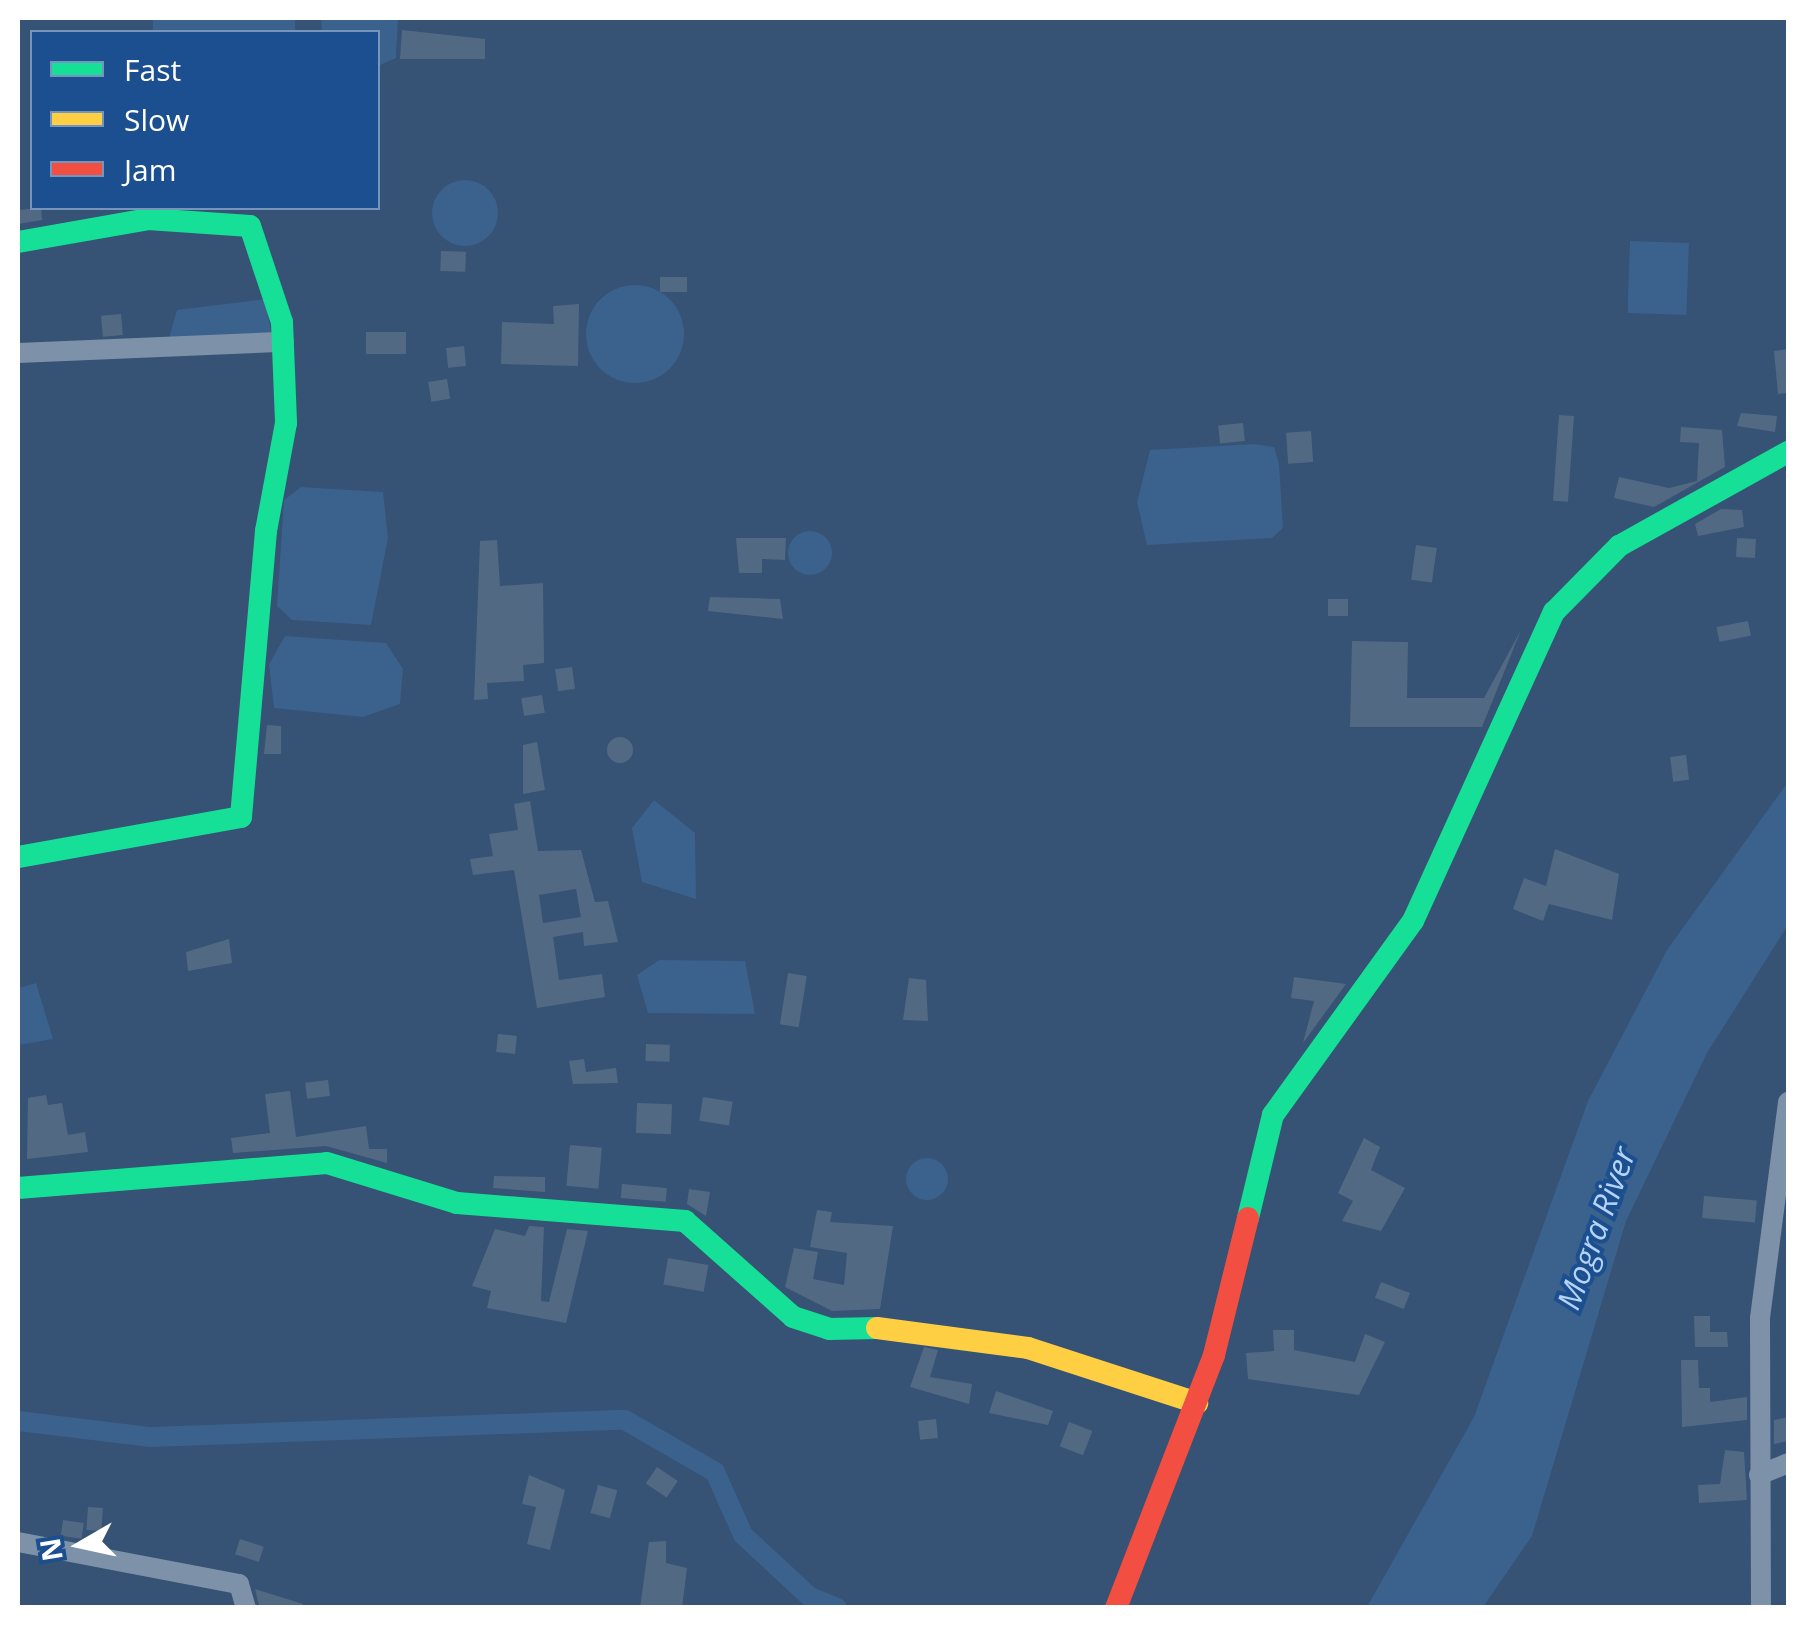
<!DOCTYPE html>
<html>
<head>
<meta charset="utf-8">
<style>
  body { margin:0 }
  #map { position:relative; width:1806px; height:1625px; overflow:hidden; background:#365274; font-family:"Open Sans",sans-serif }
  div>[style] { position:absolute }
  .water>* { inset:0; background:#3b618d; transform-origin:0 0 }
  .round { border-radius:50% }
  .canal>* { height:20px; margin:-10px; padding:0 10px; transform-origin:10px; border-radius:10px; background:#3b618d }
  .building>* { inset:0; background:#526984; transform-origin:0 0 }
  .street>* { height:20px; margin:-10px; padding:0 10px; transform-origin:10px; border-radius:10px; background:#7d92a8 }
  .fast>* { height:22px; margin:-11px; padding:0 11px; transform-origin:11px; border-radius:11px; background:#16e098 }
  .slow>* { height:22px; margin:-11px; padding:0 11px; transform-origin:11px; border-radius:11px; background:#ffcf43 }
  .jam>* { height:22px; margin:-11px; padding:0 11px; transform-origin:11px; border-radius:11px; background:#f24e42 }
  span { translate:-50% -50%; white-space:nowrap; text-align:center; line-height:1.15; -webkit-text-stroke:8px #1b4f8f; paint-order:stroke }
  .water-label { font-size:32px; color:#b5d3f5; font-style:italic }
  .frame { position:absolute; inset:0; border:20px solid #fff; pointer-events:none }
  .legend { position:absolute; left:30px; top:30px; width:350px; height:180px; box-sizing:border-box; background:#1b4f8f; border:2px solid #7695bc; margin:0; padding:12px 18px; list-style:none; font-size:30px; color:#fff }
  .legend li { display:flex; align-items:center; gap:20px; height:50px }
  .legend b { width:50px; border:2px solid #7695bc }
  .north { position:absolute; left:30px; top:1495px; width:100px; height:100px; -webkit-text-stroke:8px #1b4f8f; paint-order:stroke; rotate:261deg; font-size:28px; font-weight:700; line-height:40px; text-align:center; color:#fff }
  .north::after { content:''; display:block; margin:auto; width:35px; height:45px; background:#fff; clip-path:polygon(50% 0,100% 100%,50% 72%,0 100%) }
</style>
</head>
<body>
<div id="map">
  <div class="water">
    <div style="left:153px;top:18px;width:142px;height:14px"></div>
    <div style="clip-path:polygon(321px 18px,398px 18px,396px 58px,378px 66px,378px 32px,322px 32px)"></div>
    <div class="round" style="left:432px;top:180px;width:66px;height:66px"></div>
    <div style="left:1630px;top:241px;width:59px;height:72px;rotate:2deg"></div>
    <div class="round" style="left:586px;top:285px;width:98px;height:98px"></div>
    <div style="clip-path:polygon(265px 299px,272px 336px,169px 338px,177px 310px)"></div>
    <div style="clip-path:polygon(1254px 444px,1274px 447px,1279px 464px,1283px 528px,1272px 538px,1147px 545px,1137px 502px,1150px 450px)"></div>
    <div style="clip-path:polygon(301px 487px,383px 492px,388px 538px,371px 625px,292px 620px,277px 606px,284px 500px)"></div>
    <div class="round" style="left:788px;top:531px;width:44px;height:44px"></div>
    <div style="clip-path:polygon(285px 636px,386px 643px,403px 669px,400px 704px,363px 717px,274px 708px,269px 664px)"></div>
    <div style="clip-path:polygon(1788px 782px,1788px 925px,1707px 1053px,1626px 1221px,1532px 1536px,1483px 1607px,1367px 1607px,1474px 1417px,1588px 1101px,1667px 950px)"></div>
    <div style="clip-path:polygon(654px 800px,695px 833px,696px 899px,642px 882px,632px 828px)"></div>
    <div style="clip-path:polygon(659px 960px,745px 961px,755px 1014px,648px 1013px,637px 975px)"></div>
    <div style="clip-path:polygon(36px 983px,53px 1039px,18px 1045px,18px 988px)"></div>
    <div class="round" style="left:906px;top:1158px;width:42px;height:42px"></div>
  </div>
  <div class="canal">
    <div style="left:18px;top:1421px;width:134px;rotate:6.9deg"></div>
    <div style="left:151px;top:1437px;width:474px;rotate:-2.1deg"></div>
    <div style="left:625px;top:1420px;width:104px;rotate:30deg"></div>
    <div style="left:715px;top:1472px;width:69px;rotate:66deg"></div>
    <div style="left:743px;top:1535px;width:91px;rotate:42.8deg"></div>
    <div style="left:810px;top:1597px;width:29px;rotate:22deg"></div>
  </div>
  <div class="building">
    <div style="clip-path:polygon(402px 30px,485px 39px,485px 59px,400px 59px)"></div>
    <div style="clip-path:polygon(41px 208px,42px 220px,18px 224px,18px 210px)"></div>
    <div style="left:441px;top:251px;width:25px;height:20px;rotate:2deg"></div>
    <div style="left:660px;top:277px;width:27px;height:15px"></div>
    <div style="clip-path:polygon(579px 304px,578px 366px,501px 364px,502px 322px,554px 324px,553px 306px)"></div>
    <div style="left:121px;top:314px;width:21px;height:20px;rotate:85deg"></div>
    <div style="left:366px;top:332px;width:40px;height:22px"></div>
    <div style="left:464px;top:346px;width:20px;height:18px;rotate:84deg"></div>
    <div style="clip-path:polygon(1788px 349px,1788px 393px,1778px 394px,1774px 351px)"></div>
    <div style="left:447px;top:379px;width:20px;height:19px;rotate:81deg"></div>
    <div style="clip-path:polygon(1741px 413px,1777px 416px,1775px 432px,1737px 426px)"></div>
    <div style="left:1559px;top:415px;width:15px;height:86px;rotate:4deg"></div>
    <div style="left:1243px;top:423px;width:18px;height:25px;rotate:84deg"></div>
    <div style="clip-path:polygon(1681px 427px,1722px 430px,1725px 467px,1654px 507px,1614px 498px,1619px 477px,1669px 488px,1697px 481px,1699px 443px,1680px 442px)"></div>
    <div style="left:1311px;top:431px;width:31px;height:25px;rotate:86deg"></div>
    <div style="clip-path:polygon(1721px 509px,1742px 510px,1744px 527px,1698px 536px,1695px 524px)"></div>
    <div style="clip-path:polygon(736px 538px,786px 538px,785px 560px,762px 559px,762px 573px,739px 573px)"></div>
    <div style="left:1737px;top:538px;width:19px;height:19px;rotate:3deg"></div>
    <div style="clip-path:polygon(497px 540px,500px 586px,543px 583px,544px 663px,523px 665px,524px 681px,487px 683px,488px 699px,474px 700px,480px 541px)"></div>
    <div style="left:1416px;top:545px;width:21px;height:35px;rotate:8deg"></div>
    <div style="clip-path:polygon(710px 597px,780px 599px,783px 619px,708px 611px)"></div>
    <div style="left:1328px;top:599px;width:20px;height:17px"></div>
    <div style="left:1748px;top:621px;width:15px;height:32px;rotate:79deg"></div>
    <div style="clip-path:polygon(1521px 630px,1482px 727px,1350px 727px,1352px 641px,1408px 642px,1407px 698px,1484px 698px)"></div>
    <div style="left:572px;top:667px;width:22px;height:17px;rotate:82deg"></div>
    <div style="left:542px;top:695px;width:18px;height:21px;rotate:81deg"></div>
    <div style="clip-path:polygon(267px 725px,281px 726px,281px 754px,264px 754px)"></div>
    <div class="round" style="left:607px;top:737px;width:26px;height:26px"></div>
    <div style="clip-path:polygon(537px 742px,545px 790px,523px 794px,523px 745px)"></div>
    <div style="left:1686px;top:755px;width:25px;height:16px;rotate:83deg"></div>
    <div style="clip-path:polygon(evenodd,530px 801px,538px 851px,581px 850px,595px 902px,608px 901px,618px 942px,584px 946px,583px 932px,553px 937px,559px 980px,602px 974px,605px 997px,537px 1008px,514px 870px,473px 875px,470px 859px,493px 856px,489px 834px,518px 830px,514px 804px,530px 801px,576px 889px,581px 917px,543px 923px,539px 895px,576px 889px)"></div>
    <div style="clip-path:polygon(1555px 849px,1619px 874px,1612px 920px,1549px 904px,1543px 921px,1513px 909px,1524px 878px,1546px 886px)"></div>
    <div style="clip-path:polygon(229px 939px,232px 963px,188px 971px,186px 952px)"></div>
    <div style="left:788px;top:973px;width:19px;height:52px;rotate:9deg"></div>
    <div style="clip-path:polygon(1294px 977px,1346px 984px,1303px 1043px,1314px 1001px,1291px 998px)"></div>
    <div style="clip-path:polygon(909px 978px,926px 980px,928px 1021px,903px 1020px)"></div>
    <div style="left:498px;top:1034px;width:19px;height:18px;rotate:6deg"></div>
    <div style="left:646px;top:1044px;width:24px;height:17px;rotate:2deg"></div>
    <div style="clip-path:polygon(584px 1059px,586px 1072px,616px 1068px,618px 1083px,573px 1084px,569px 1061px)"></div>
    <div style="left:328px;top:1080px;width:16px;height:23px;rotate:83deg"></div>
    <div style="clip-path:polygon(290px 1091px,296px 1137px,366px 1126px,369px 1149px,387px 1149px,387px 1163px,326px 1146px,233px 1153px,231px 1138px,270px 1133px,265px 1094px)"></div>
    <div style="clip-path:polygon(46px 1095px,48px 1105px,62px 1103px,68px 1135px,85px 1132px,88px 1152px,27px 1159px,28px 1098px)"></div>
    <div style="left:703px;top:1097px;width:30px;height:24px;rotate:9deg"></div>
    <div style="left:637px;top:1103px;width:35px;height:30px;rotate:2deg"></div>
    <div style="clip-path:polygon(1364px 1138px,1380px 1147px,1371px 1170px,1405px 1188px,1381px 1231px,1342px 1221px,1353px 1201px,1338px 1193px)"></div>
    <div style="left:570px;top:1145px;width:32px;height:41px;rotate:5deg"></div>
    <div style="clip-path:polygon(494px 1176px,545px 1177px,545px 1192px,493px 1188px)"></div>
    <div style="left:622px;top:1184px;width:45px;height:14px;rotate:5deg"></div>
    <div style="clip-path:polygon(689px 1189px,710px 1192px,706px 1216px,687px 1204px)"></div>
    <div style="left:1704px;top:1196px;width:53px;height:22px;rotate:5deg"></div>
    <div style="clip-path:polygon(817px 1210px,832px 1212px,830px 1222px,893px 1226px,880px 1309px,832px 1311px,785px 1287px,794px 1248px,818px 1252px,813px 1279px,844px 1285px,847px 1253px,810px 1247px)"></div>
    <div style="clip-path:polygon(529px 1226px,544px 1227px,541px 1301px,549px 1302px,567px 1229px,588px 1231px,566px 1323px,487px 1308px,491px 1291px,472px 1286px,495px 1229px,525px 1236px)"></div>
    <div style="left:668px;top:1258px;width:41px;height:27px;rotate:10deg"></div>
    <div style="left:1381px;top:1282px;width:31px;height:17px;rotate:21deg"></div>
    <div style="clip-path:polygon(1694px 1316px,1710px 1316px,1710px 1332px,1727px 1332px,1728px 1347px,1695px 1347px)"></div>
    <div style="clip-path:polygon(1273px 1330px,1294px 1330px,1294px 1350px,1355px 1362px,1365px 1334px,1385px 1342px,1359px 1395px,1248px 1379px,1246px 1353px,1274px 1351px)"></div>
    <div style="clip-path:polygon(924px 1347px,938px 1350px,930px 1377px,972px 1384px,969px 1404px,910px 1387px)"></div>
    <div style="clip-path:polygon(1681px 1360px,1698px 1360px,1699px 1388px,1710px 1388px,1710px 1402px,1747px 1397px,1747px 1420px,1682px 1427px)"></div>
    <div style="clip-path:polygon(996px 1391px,1053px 1411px,1048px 1425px,989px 1413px)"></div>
    <div style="clip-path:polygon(1788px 1417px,1788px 1441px,1774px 1444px,1774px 1420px)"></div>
    <div style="left:936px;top:1419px;width:19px;height:18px;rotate:84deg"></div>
    <div style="left:1069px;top:1422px;width:25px;height:26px;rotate:21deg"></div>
    <div style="clip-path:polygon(1725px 1450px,1744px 1452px,1747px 1500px,1699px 1503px,1698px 1485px,1720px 1484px)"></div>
    <div style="left:657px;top:1467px;width:25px;height:20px;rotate:34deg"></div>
    <div style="clip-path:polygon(529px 1475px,565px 1490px,550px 1550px,527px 1544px,536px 1507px,522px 1504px)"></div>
    <div style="left:598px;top:1485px;width:20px;height:29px;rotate:15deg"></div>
    <div style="left:88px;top:1507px;width:15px;height:23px;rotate:4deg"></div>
    <div style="left:63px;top:1520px;width:21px;height:16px;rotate:8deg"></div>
    <div style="left:240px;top:1539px;width:25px;height:16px;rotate:18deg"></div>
    <div style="clip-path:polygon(666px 1541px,666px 1563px,687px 1568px,682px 1608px,640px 1608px,649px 1542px)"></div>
    <div style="clip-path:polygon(255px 1589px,303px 1604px,302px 1608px,259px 1605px)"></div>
  </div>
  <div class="street">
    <div style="left:18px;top:353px;width:266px;rotate:-2.4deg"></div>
    <div style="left:1759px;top:1475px;width:31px;rotate:-22deg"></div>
    <div style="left:18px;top:1542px;width:225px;rotate:10.8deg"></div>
    <div style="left:239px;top:1584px;width:25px;rotate:74deg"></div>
    <div style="left:1761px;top:1608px;width:290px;rotate:-90.2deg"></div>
    <div style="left:1760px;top:1318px;width:218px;rotate:-82.6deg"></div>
  </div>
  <div class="fast">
    <div style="left:18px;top:242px;width:132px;rotate:-10deg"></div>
    <div style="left:148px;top:219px;width:102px;rotate:3.9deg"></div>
    <div style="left:250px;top:226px;width:101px;rotate:71.6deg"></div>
    <div style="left:282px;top:322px;width:101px;rotate:87.7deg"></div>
    <div style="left:286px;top:423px;width:110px;rotate:100.5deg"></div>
    <div style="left:266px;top:531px;width:287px;rotate:95deg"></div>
    <div style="left:241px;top:817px;width:227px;rotate:169.8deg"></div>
    <div style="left:18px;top:1188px;width:310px;rotate:-4.6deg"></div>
    <div style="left:327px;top:1163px;width:136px;rotate:17.1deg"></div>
    <div style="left:457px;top:1203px;width:229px;rotate:4.5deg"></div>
    <div style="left:685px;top:1221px;width:144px;rotate:41.6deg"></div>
    <div style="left:793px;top:1317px;width:38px;rotate:18deg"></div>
    <div style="left:829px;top:1329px;width:48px;rotate:-1.2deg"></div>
    <div style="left:1248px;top:1218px;width:106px;rotate:-76.4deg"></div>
    <div style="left:1273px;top:1115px;width:239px;rotate:-54.2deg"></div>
    <div style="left:1413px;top:921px;width:340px;rotate:-65.5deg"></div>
    <div style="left:1554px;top:612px;width:93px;rotate:-45.4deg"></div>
    <div style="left:1619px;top:546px;width:193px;rotate:-29.1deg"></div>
  </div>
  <div class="slow">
    <div style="left:877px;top:1328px;width:152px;rotate:7.5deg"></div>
    <div style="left:1028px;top:1348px;width:178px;rotate:18deg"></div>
  </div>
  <div class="jam">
    <div style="left:1116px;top:1608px;width:271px;rotate:-68.8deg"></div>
    <div style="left:1214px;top:1355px;width:141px;rotate:-76.1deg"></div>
  </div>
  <div class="water-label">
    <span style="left:1596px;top:1228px;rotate:-70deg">Mogra River</span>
  </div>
  <div class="frame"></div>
  <ul class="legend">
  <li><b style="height:12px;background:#16e098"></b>Fast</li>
  <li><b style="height:12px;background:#ffcf43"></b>Slow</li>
  <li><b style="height:12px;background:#f24e42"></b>Jam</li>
  </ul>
  <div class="north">N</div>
</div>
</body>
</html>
